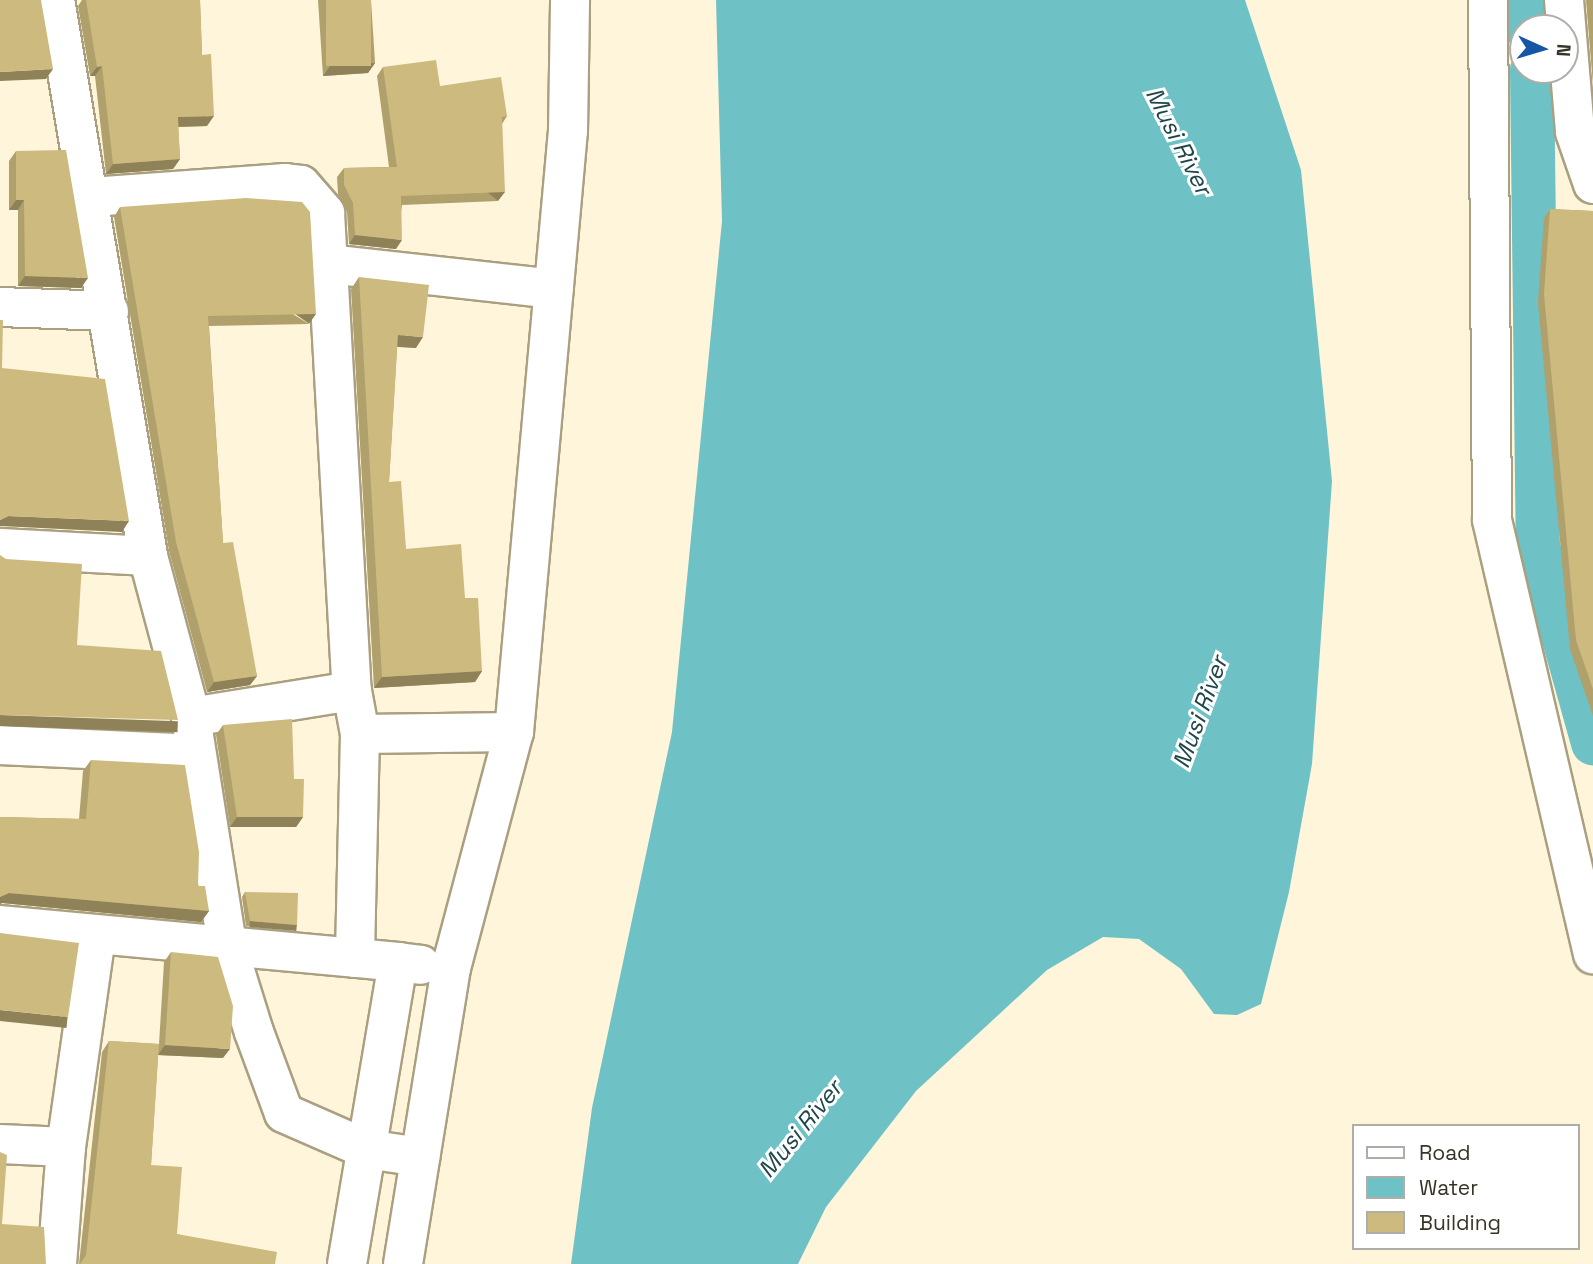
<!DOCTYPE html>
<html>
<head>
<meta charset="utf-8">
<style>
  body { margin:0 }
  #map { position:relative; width:1593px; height:1264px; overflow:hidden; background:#fef5db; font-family:"Space Grotesk",sans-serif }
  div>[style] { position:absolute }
  .water>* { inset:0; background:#6ec1c5 }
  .canal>* { height:44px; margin:-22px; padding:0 22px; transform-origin:22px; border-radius:22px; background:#6ec1c5 }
  .roads { filter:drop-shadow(2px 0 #aa9f80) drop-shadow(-2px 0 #aa9f80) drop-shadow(0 2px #aa9f80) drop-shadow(0 -2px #aa9f80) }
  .street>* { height:38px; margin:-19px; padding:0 19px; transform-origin:19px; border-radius:19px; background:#fff }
  .wall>* { inset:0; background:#b0a06c }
  .shaded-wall>* { inset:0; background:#908258; transform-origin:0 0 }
  .building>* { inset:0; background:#cdba7e; transform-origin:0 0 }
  span { translate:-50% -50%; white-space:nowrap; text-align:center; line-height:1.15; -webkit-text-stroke:6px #fff; paint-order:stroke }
  .water-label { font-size:24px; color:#1f4648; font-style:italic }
  .legend { position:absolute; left:1352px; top:1124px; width:228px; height:126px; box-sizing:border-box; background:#fff; border:2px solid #afada8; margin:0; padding:9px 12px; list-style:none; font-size:21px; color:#373326 }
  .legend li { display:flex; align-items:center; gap:14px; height:35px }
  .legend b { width:35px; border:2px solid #afada8 }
  .north { position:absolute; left:1509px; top:14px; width:70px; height:70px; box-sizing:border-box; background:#fff; border:2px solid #afada8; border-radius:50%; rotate:94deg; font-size:19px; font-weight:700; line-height:28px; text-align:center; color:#373326 }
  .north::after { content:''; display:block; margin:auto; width:24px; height:32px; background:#1755a5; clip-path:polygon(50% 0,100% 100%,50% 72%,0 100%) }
</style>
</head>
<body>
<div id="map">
  <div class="water">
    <div style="clip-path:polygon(716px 0,1245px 0,1301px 170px,1332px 481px,1312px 764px,1289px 892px,1261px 1004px,1237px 1015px,1214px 1014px,1181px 969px,1139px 939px,1103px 937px,1047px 970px,916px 1091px,826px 1207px,798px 1264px,571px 1264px,592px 1108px,672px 732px,722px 221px)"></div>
  </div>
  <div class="canal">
    <div style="left:1523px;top:0;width:28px;rotate:84deg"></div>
    <div style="left:1532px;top:70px;width:476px;rotate:89.3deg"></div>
    <div style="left:1538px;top:546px;width:205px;rotate:74.4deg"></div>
  </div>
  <div class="roads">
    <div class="street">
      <div style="left:55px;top:0;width:564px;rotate:80.5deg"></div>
      <div style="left:148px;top:556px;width:167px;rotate:75deg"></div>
      <div style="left:191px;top:717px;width:231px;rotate:81deg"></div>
      <div style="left:227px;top:945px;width:91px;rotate:72.8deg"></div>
      <div style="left:254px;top:1032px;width:86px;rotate:69.7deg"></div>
      <div style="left:284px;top:1113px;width:90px;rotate:23.7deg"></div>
      <div style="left:366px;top:1149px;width:55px;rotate:8.4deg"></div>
      <div style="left:1488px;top:0;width:520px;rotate:89.56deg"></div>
      <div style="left:1492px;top:520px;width:446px;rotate:76.9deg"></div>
      <div style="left:1564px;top:0;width:132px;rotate:85.2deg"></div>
      <div style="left:1575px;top:132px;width:55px;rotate:70.9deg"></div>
      <div style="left:91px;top:197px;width:195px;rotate:-4.1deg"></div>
      <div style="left:285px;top:183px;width:16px;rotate:7deg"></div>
      <div style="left:301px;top:185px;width:37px;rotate:49deg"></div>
      <div style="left:325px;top:213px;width:479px;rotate:86.8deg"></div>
      <div style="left:352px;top:691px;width:44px;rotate:79.5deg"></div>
      <div style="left:360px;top:734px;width:224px;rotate:91.3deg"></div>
      <div style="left:328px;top:264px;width:227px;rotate:6.3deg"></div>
      <div style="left:0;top:307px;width:109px;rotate:2.1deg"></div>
      <div style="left:0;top:548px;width:148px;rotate:3.1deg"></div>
      <div style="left:191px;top:717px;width:163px;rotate:-9.2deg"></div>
      <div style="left:360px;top:734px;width:154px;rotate:-0.7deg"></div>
      <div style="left:0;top:745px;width:196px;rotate:2.6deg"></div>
      <div style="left:0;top:925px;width:400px;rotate:5.3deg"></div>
      <div style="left:0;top:1144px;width:66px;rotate:2.6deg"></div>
      <div style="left:57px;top:1264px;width:117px;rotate:-85.6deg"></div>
      <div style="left:66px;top:1147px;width:214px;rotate:-81.9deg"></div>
      <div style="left:347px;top:1264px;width:306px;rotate:-80.4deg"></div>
      <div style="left:398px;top:962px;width:23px;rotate:7deg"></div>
      <div style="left:403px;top:1264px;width:300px;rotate:-80.8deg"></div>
      <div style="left:451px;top:968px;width:244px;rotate:-75.1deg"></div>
      <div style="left:514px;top:732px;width:603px;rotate:-84.87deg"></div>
      <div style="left:568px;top:131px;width:131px;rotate:-89.1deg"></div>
    </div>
  </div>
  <div class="wall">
    <div style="clip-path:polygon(82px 0,200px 0,202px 55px,207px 126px,178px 127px,180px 159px,173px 169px,106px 174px,95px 76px,90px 76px,78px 6px)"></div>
    <div style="clip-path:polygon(318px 0,371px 0,375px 63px,368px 73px,323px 76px)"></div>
    <div style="clip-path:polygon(1586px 0,1593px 0,1593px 85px)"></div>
    <div style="clip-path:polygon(383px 67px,440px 86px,507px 116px,502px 124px,498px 201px,402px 205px,396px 249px,349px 244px,347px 212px,338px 194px,337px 177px,344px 168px,389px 167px,377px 76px)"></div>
    <div style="clip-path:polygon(16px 151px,81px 288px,18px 286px,18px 210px,9px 210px,9px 161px)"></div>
    <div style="clip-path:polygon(120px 207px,309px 324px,209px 326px,223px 543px,257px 676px,250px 685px,207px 692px,169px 551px,114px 217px)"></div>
    <div style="clip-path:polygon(1550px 209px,1593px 211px,1593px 716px,1570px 649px,1538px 303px,1544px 218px)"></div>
    <div style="clip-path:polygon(359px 277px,416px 348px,397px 347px,389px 482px,406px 549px,465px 598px,482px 671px,475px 682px,374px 688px,351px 289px)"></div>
    <div style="clip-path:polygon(223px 725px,294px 779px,303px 817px,296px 827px,230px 827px,216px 735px)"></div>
    <div style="clip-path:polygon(91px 760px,198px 886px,209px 911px,201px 922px,2px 903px,0 904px,0 817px,79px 819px,83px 771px)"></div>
    <div style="clip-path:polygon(245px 892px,297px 925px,294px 930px,246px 926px,242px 897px)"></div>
    <div style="clip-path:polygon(171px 952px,223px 1058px,158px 1055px,151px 1165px,177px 1234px,275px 1264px,79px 1264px,102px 1052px,109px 1041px,159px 1044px,164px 962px)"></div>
  </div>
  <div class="shaded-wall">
    <div style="clip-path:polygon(375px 63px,368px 73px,323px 76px,330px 66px)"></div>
    <div style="clip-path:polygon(102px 66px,95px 76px,90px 76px,97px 67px)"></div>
    <div style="clip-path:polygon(53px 69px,46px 79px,0 81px,0 72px)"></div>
    <div style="clip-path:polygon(214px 116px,207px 126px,171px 127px,178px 117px)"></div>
    <div style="clip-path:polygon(180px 159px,173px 169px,106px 174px,113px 164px)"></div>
    <div style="left:505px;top:192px;width:11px;height:104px;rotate:128deg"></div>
    <div style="clip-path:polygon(16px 200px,24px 200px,18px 210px,9px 210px)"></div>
    <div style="clip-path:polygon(355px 235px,402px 240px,396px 249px,349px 244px)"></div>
    <div style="clip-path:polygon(25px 276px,88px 278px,81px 288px,18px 286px)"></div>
    <div style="left:316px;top:314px;width:12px;height:108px;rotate:125deg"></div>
    <div style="clip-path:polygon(398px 335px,423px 337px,416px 348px,390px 346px)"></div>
    <div style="clip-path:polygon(8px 516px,129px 521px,122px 532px,0 526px,0 520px)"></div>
    <div style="clip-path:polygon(482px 671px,475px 682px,374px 688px,382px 677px)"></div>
    <div style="clip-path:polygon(257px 676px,250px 685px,207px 692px,214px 682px)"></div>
    <div style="left:0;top:715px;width:178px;height:11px;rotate:2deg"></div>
    <div style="clip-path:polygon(237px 817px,303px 817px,296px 827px,230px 827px)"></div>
    <div style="clip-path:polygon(9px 893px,209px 911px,201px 922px,2px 903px,0 904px,0 897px)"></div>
    <div style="left:250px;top:921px;width:47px;height:6px;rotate:5deg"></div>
    <div style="left:0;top:1010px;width:68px;height:11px;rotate:6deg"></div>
    <div style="clip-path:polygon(165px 1045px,230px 1049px,223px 1058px,158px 1055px)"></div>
  </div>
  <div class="building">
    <div style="clip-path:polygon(0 0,41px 0,53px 69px,0 72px)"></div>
    <div style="clip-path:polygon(86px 0,200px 0,202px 55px,211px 54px,214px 116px,178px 117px,180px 159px,113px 164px,102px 66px,97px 67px)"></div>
    <div style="left:326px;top:0;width:45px;height:66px"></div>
    <div style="clip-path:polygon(436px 60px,440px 86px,501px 77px,507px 116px,502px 117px,505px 192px,401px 196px,402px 240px,355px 235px,353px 203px,344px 185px,344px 168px,397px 167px,383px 67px)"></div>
    <div style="clip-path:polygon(66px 150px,88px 278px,25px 276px,24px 200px,16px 200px,16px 151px)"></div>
    <div style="clip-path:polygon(246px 198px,302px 202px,310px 212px,316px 314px,208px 316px,223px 543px,233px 542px,257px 676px,214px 682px,176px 542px,120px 207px)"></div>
    <div style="clip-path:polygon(1550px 209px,1593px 211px,1593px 689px,1576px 640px,1544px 294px)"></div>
    <div style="clip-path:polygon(359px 277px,429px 285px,423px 337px,398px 335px,389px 482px,401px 481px,406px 549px,461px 544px,465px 598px,478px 598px,482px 671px,382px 677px)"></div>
    <div style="clip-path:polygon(0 320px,3px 320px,2px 368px,105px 379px,129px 521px,8px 516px,0 520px)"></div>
    <div style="clip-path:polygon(0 555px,6px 559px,82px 564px,77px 645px,161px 651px,178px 720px,0 715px)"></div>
    <div style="clip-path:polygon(292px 719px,294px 779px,304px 779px,303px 817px,237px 817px,223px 725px)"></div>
    <div style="clip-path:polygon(91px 760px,185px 765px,199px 852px,198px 886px,205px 886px,209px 911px,9px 893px,0 897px,0 817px,86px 819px)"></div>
    <div style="clip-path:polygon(245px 892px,298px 893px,297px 925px,250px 921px)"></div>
    <div style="clip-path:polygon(0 933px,79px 943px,68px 1017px,0 1010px)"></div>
    <div style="clip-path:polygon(171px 952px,218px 957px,233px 1006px,230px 1049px,165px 1045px)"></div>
    <div style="clip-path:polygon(109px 1041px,159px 1044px,151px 1165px,182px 1167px,177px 1234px,277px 1252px,275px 1264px,80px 1264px,86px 1255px)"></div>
    <div style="clip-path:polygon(0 1152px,7px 1155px,2px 1224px,44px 1227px,46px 1264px,0 1264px)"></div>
  </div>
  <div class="water-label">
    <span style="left:1179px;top:141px;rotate:63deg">Musi River</span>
    <span style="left:1200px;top:712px;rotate:-70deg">Musi River</span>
    <span style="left:800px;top:1129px;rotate:-51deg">Musi River</span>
  </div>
  <ul class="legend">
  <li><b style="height:9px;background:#fff"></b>Road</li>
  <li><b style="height:19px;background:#6ec1c5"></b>Water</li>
  <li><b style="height:19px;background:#cdba7e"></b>Building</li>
  </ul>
  <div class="north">N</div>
</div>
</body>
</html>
